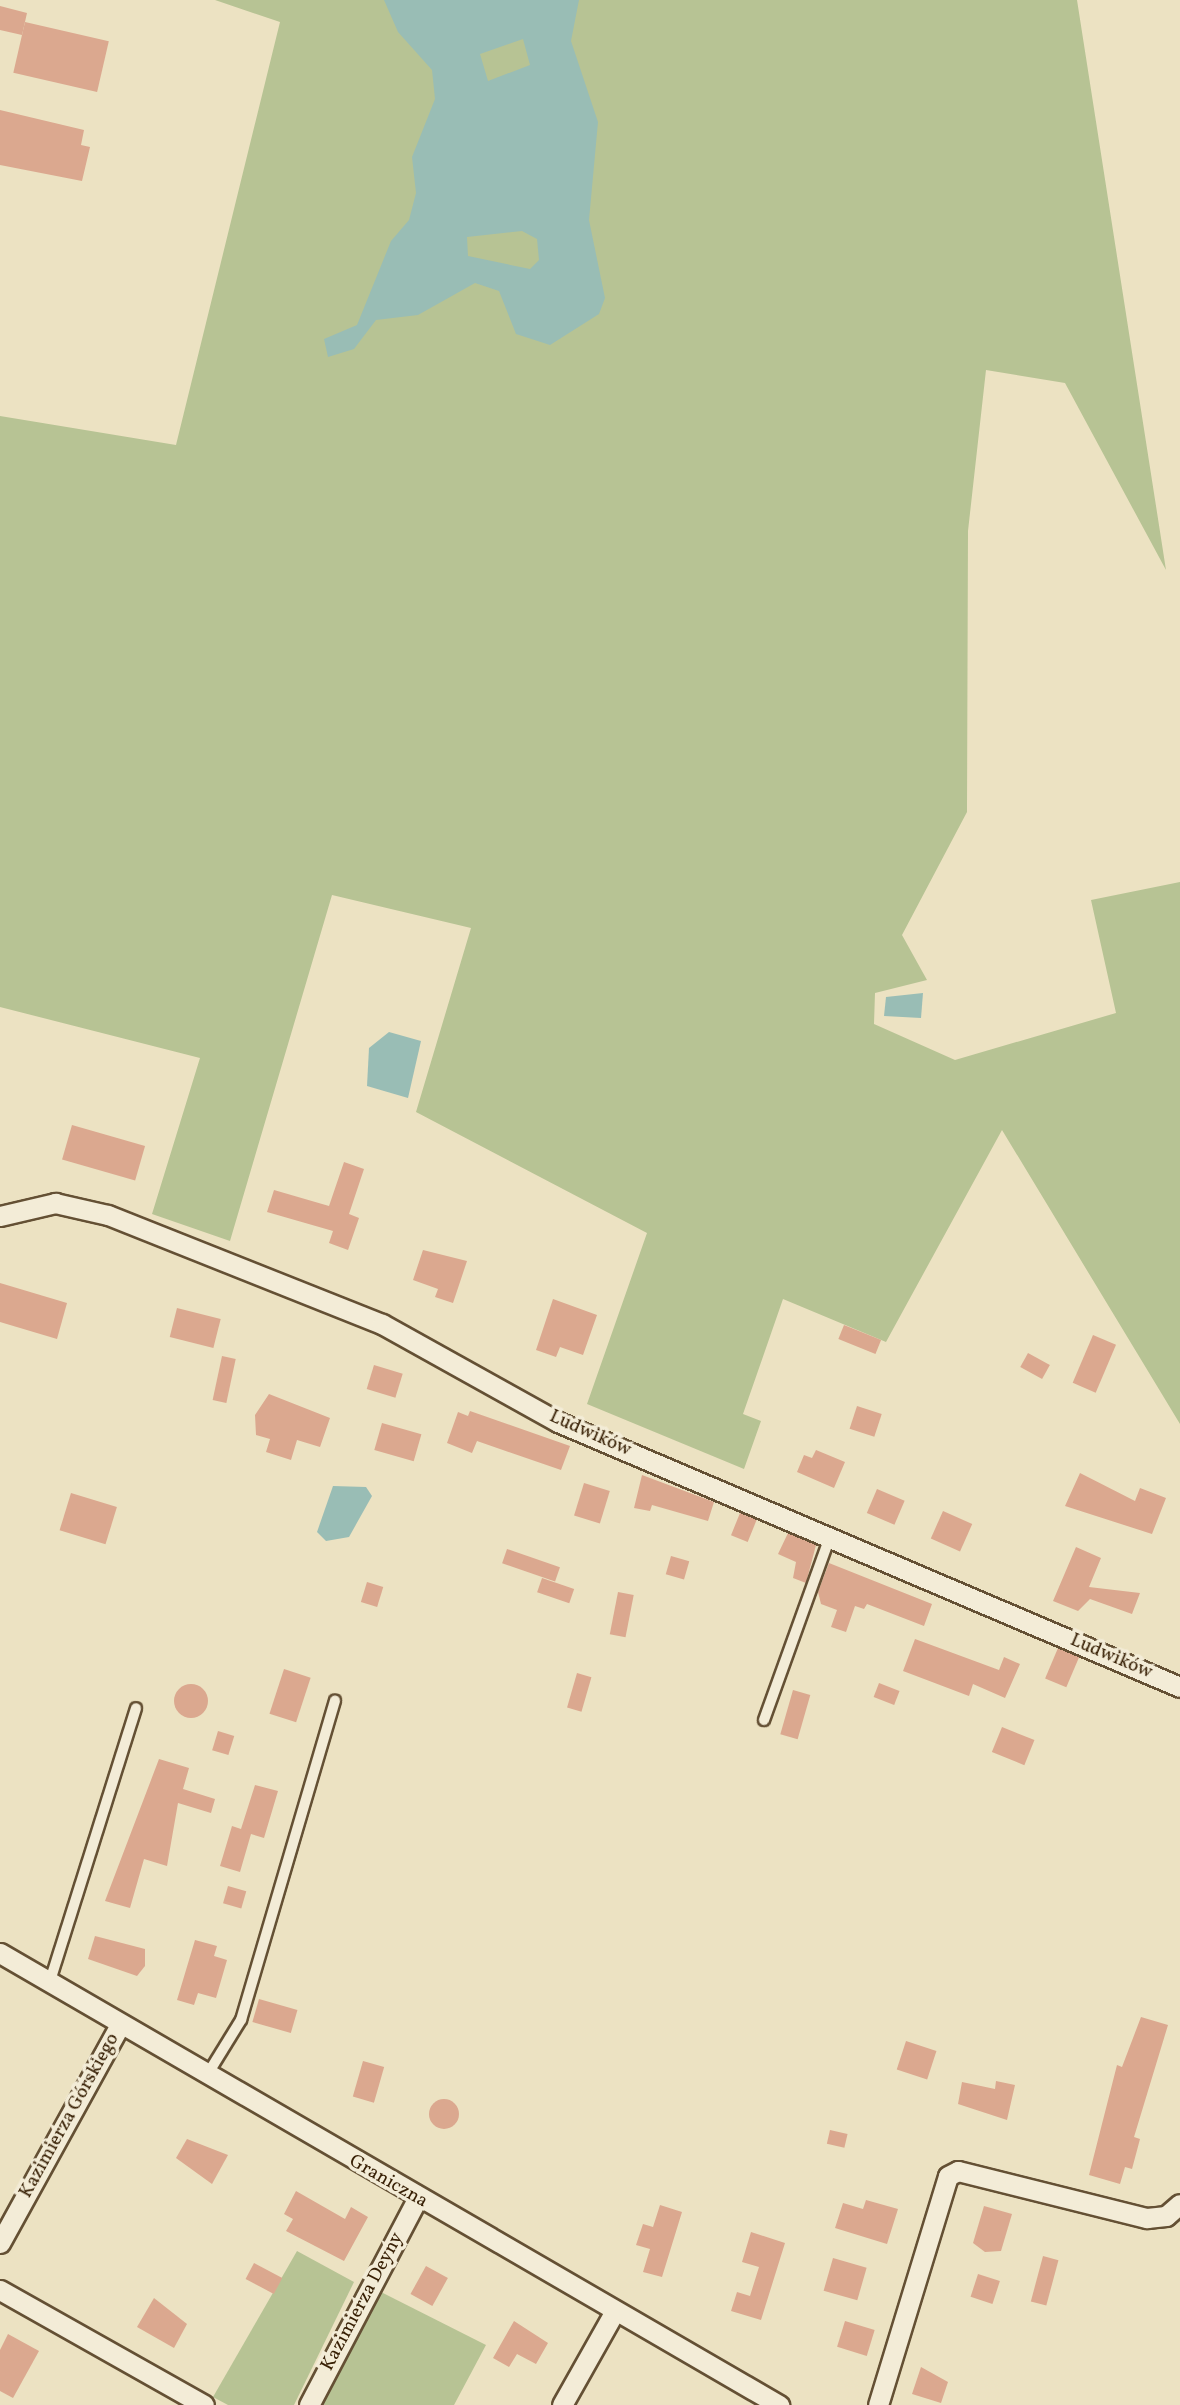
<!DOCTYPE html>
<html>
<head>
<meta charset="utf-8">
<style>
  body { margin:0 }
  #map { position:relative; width:1180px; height:2405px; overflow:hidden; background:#ece2c2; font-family:Vollkorn,serif }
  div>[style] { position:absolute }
  .green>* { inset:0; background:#b7c394 }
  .water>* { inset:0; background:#99bdb5 }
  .building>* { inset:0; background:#dba88f; transform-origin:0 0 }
  .round { border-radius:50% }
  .roads { filter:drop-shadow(2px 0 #645034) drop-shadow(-2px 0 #645034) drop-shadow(0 2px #645034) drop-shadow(0 -2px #645034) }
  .service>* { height:10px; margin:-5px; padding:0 5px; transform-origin:5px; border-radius:5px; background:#f3ecd7 }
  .minor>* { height:19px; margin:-9.5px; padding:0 9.5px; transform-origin:9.5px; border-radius:9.5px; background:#f3ecd7 }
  span { translate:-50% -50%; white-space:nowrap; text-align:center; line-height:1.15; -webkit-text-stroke:7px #f3ecd7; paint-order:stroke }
  .street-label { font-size:19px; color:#371f04 }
</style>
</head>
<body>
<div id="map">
  <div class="green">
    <div style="clip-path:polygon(215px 0,1077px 0,1166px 570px,1065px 383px,986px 370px,968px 531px,967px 812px,902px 935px,927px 980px,875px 993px,874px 1024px,955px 1060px,1116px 1013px,1091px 900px,1180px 882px,1180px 1424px,1002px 1130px,886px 1342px,783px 1299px,743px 1414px,761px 1421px,744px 1469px,587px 1404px,647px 1233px,416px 1112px,471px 928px,332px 895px,230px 1241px,152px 1214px,200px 1058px,0 1007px,0 416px,176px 445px,280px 22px)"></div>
    <div style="clip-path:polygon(297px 2251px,354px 2282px,294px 2405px,228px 2405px,213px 2397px)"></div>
    <div style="clip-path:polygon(377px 2290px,486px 2345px,454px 2405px,317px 2405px)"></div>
  </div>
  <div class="water">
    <div style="clip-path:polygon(evenodd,384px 0,579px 0,571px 41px,598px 122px,589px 220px,605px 298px,599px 314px,550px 345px,516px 334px,499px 291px,475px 283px,418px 315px,376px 320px,354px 349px,328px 357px,324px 339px,357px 325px,391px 241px,409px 220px,416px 193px,412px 157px,435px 99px,432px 70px,398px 32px,384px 0,523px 39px,530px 65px,488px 81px,480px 54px,523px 39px,384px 0,522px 231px,537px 239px,539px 260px,530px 269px,468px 256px,467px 237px,522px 231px)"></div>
    <div style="clip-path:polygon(923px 993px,921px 1018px,884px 1016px,886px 997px)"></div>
    <div style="clip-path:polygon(389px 1032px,421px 1041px,408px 1098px,367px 1086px,369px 1048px)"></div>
    <div style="clip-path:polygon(333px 1486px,366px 1487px,372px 1496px,349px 1537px,326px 1541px,317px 1532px)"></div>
  </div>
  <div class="building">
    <div style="clip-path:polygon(0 6px,27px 13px,22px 35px,0 30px)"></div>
    <div style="left:25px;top:22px;width:86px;height:52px;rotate:13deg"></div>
    <div style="clip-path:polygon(0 110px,84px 130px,81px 145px,90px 147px,82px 181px,0 165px)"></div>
    <div style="left:72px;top:1125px;width:76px;height:36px;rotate:16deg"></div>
    <div style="clip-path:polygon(344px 1162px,364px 1169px,349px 1214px,359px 1218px,348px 1250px,329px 1243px,333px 1231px,267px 1212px,274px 1190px,329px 1206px)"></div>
    <div style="clip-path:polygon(423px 1250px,467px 1261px,453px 1303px,435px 1297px,438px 1289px,413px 1280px)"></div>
    <div style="clip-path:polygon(0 1283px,67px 1303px,57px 1339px,0 1322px)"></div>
    <div style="clip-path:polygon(553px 1299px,597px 1315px,583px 1355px,560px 1347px,556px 1357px,536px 1350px)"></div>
    <div style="left:177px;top:1308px;width:45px;height:30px;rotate:14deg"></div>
    <div style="left:844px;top:1325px;width:40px;height:15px;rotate:22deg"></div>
    <div style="left:1093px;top:1335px;width:25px;height:52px;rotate:23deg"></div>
    <div style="left:1028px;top:1353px;width:25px;height:16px;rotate:29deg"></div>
    <div style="left:222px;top:1356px;width:14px;height:45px;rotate:12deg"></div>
    <div style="left:374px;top:1365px;width:30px;height:25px;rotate:17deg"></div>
    <div style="clip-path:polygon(269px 1394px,330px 1418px,320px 1447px,297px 1440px,291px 1460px,266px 1452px,270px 1439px,256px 1435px,255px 1415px)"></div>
    <div style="left:857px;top:1406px;width:26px;height:24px;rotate:18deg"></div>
    <div style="clip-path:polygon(470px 1411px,570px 1446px,561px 1470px,477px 1441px,472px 1453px,447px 1443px,458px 1412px,468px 1416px)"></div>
    <div style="left:382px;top:1423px;width:41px;height:28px;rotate:16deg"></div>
    <div style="clip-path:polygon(816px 1450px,845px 1462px,834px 1488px,797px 1472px,804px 1455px,812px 1458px)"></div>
    <div style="clip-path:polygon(1080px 1473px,1135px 1501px,1140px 1488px,1166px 1498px,1152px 1534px,1065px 1506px)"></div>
    <div style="clip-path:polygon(642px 1475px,714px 1502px,708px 1521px,652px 1505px,650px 1511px,634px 1508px)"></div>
    <div style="left:584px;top:1483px;width:27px;height:34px;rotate:17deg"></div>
    <div style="left:877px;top:1489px;width:30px;height:26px;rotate:23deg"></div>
    <div style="left:71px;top:1493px;width:48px;height:39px;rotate:17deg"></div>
    <div style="left:943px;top:1511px;width:32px;height:30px;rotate:24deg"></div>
    <div style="left:740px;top:1513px;width:18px;height:24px;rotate:22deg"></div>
    <div style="clip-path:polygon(788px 1533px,816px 1545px,806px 1583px,793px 1578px,796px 1562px,778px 1554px)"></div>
    <div style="clip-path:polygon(1076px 1547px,1101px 1558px,1089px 1587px,1140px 1593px,1132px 1614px,1090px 1599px,1078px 1611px,1053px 1601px)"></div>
    <div style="left:507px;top:1549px;width:56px;height:15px;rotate:19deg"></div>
    <div style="left:671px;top:1556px;width:19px;height:19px;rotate:16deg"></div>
    <div style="clip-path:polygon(829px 1563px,932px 1604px,924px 1626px,867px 1604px,864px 1609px,855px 1606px,846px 1632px,831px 1627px,837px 1610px,821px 1604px,818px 1592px)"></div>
    <div style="left:542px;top:1578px;width:34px;height:15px;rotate:19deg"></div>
    <div style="left:367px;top:1582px;width:17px;height:21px;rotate:17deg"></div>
    <div style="left:618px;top:1592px;width:16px;height:43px;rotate:11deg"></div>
    <div style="clip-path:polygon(915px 1639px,999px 1670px,1004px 1657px,1020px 1664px,1005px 1698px,973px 1684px,969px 1696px,903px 1671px)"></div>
    <div style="left:1058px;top:1648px;width:23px;height:33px;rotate:23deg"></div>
    <div style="left:284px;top:1669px;width:28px;height:47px;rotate:18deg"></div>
    <div style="left:577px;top:1673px;width:15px;height:36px;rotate:16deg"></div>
    <div style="left:879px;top:1683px;width:22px;height:15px;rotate:21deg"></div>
    <div class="round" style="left:174px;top:1684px;width:34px;height:34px"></div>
    <div style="left:793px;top:1690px;width:18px;height:46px;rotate:16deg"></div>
    <div style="left:1002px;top:1727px;width:35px;height:27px;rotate:22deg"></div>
    <div style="left:218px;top:1731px;width:17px;height:20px;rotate:17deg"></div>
    <div style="clip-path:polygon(159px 1759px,189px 1768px,183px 1789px,215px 1799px,211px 1813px,178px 1803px,167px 1866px,144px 1859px,130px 1908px,105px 1901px)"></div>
    <div style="clip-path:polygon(255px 1785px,278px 1791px,264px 1838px,251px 1834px,240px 1872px,220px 1866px,232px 1826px,241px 1829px)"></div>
    <div style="left:228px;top:1886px;width:19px;height:18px;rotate:16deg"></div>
    <div style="clip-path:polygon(95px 1936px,145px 1949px,145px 1966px,137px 1976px,88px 1959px)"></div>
    <div style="clip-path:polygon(195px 1940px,217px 1946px,214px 1956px,227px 1960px,216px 1998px,198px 1993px,194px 2005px,177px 2000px)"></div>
    <div style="left:259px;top:1999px;width:40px;height:24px;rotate:16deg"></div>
    <div style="clip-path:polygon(1141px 2017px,1168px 2025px,1134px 2137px,1140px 2139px,1132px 2169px,1125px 2167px,1120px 2184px,1089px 2175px,1117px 2065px,1122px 2067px)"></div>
    <div style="left:906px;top:2041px;width:32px;height:30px;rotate:18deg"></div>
    <div style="left:363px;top:2061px;width:22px;height:37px;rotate:16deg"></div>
    <div style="clip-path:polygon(996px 2081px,1015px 2085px,1007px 2120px,958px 2104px,962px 2082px,995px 2089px)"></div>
    <div class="round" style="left:429px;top:2099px;width:30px;height:30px"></div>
    <div style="left:830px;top:2130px;width:18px;height:14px;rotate:13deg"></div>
    <div style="clip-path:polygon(187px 2139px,228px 2155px,212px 2184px,176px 2158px)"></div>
    <div style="clip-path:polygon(296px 2191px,345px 2219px,351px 2207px,368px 2217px,344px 2261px,286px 2231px,293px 2219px,284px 2214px)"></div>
    <div style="clip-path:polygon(866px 2200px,898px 2209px,887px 2244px,835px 2228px,843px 2203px,863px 2209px)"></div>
    <div style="clip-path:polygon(660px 2205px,682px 2212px,662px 2277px,643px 2272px,650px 2249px,636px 2245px,643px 2224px,653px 2227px)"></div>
    <div style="clip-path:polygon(984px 2206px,1012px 2214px,1001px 2251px,985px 2252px,973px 2243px)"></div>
    <div style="clip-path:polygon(751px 2232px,785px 2243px,761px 2320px,731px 2311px,737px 2292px,750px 2296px,759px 2267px,742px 2262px)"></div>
    <div style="left:1043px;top:2256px;width:16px;height:47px;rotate:15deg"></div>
    <div style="left:833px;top:2258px;width:35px;height:34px;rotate:16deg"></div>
    <div style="left:254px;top:2263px;width:32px;height:18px;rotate:28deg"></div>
    <div style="left:426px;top:2266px;width:25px;height:32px;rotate:29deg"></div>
    <div style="left:978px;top:2274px;width:23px;height:24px;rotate:18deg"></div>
    <div style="clip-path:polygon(154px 2298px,187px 2324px,174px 2348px,137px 2327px)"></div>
    <div style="clip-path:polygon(514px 2321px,548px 2343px,536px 2364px,517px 2354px,509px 2367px,493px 2358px)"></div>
    <div style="left:845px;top:2321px;width:31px;height:27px;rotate:17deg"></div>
    <div style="clip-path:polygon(8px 2334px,39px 2351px,13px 2398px,0 2391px,0 2350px)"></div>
    <div style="clip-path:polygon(921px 2367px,948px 2382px,941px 2403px,912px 2394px)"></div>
  </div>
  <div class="roads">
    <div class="service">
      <div style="left:764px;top:1720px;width:195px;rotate:-70.2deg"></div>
      <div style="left:50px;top:1981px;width:286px;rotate:-72.5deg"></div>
      <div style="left:207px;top:2075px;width:65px;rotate:-58.3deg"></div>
      <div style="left:241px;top:2020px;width:333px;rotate:-73.6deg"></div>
    </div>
    <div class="minor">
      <div style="left:0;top:1216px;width:57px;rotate:-13.3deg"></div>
      <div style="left:55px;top:1203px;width:54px;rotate:12.8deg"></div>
      <div style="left:108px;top:1215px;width:295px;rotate:21.7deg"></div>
      <div style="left:382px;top:1324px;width:201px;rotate:29.1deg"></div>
      <div style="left:558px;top:1422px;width:676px;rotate:23.08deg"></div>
      <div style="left:0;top:1953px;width:901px;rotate:30.12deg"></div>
      <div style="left:0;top:2243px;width:249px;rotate:-61.2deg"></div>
      <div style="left:0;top:2290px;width:234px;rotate:29.4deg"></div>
      <div style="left:309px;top:2405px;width:233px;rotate:-62.3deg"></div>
      <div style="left:562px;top:2405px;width:108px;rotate:-60.6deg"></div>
      <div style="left:878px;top:2405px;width:239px;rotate:-73deg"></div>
      <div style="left:948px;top:2176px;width:11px;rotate:-27deg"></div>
      <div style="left:958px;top:2171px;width:195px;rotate:14deg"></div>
      <div style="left:1147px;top:2218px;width:19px;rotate:-6deg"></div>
      <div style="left:1166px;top:2216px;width:18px;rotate:-41deg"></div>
    </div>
  </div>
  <div class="street-label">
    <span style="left:590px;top:1434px;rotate:24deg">Ludwików</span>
    <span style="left:1111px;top:1657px;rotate:23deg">Ludwików</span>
    <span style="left:70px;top:2116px;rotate:-61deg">Kazimierza Górskiego</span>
    <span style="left:388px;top:2182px;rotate:30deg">Graniczna</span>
    <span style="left:363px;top:2302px;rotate:-62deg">Kazimierza Deyny</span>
  </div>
</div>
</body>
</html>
